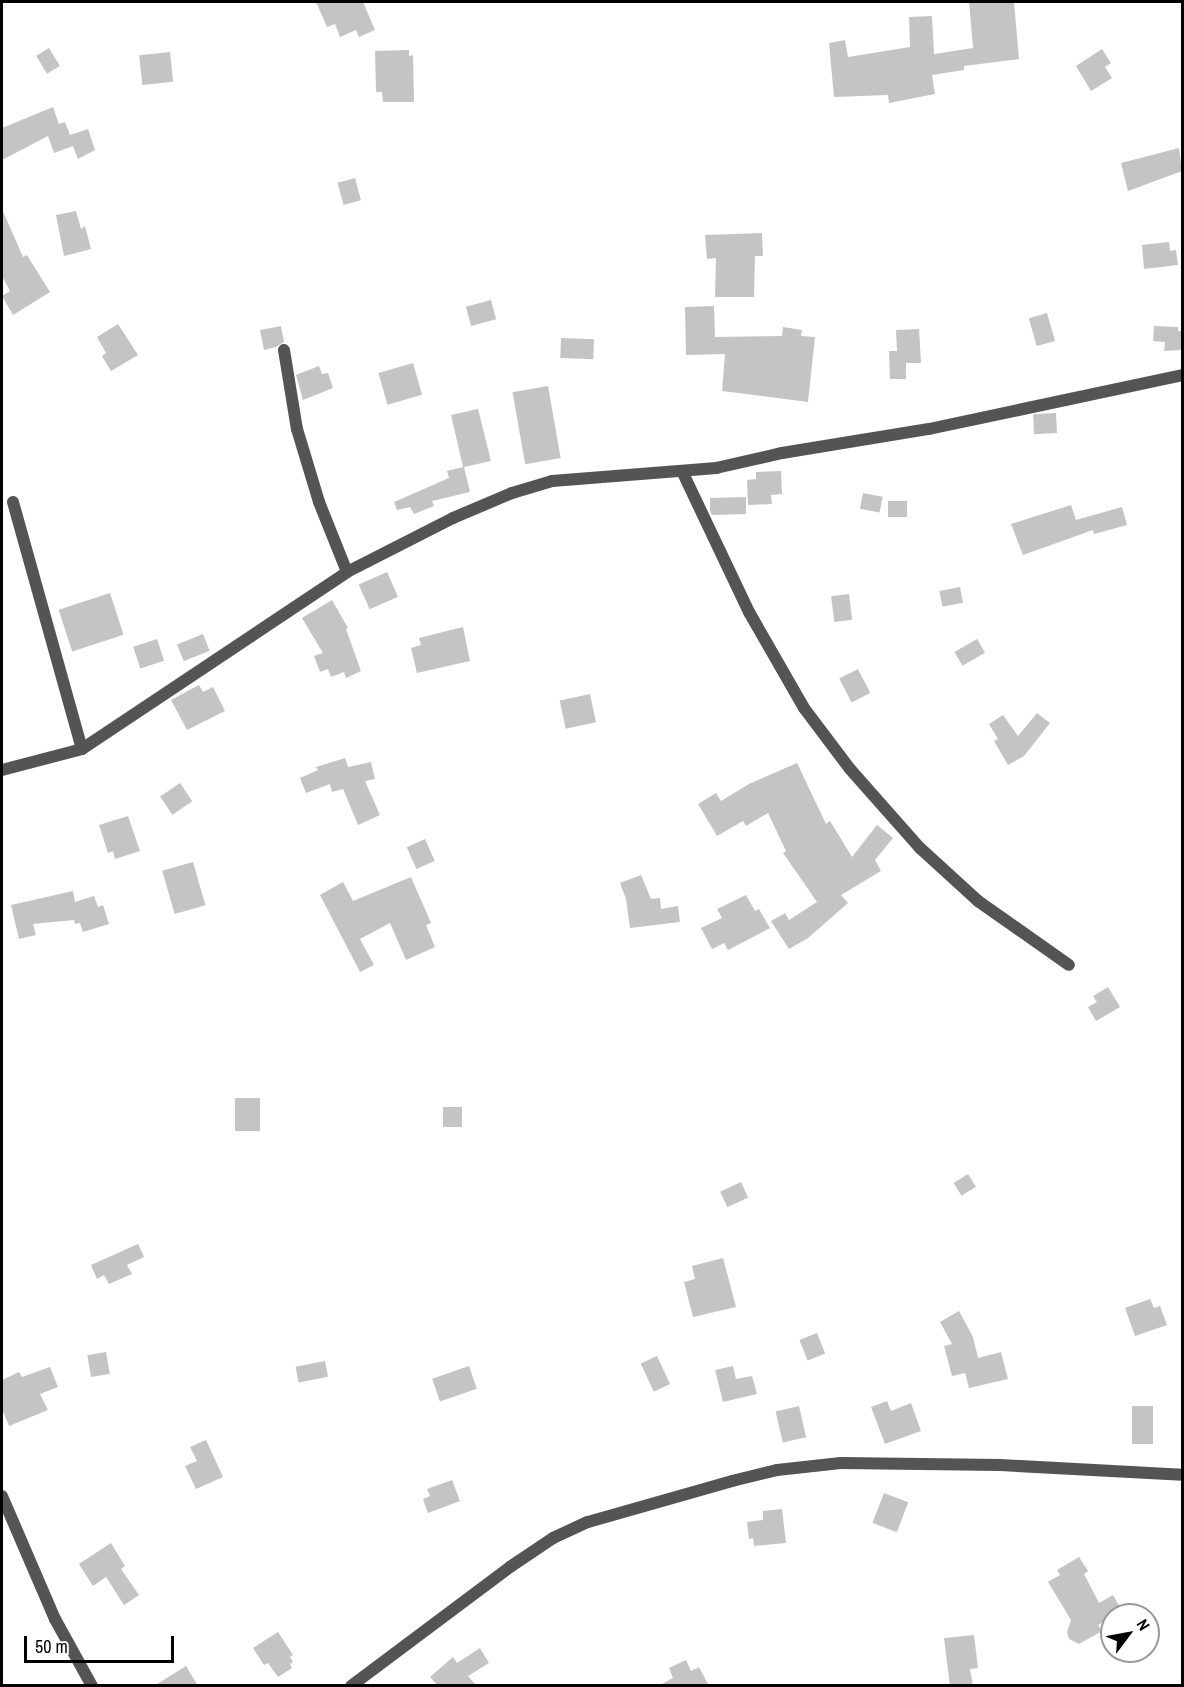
<!DOCTYPE html>
<html>
<head>
<meta charset="utf-8">
<style>
  body { margin:0 }
  #map { position:relative; width:1184px; height:1687px; overflow:hidden; background:#fff; font-family:"Archivo Narrow",sans-serif }
  div>[style] { position:absolute }
  .building>* { inset:0; background:#c4c4c4; transform-origin:0 0 }
  .minor>* { height:12px; margin:-6px; padding:0 6px; transform-origin:6px; border-radius:6px; background:#545454 }
  span { translate:-50% -50%; white-space:nowrap; text-align:center; line-height:1.15; -webkit-text-stroke:5px #fff; paint-order:stroke }
  .frame { position:absolute; inset:0; border:3px solid #000; pointer-events:none }
  .north { position:absolute; left:1100px; top:1603px; width:60px; height:60px; box-sizing:border-box; background:#fff; border:2px solid #999; border-radius:50%; rotate:58deg; font-size:16px; font-weight:700; line-height:24px; text-align:center; color:#000 }
  .north::after { content:''; display:block; margin:auto; width:21px; height:27px; background:#000; clip-path:polygon(50% 0,100% 100%,50% 72%,0 100%) }
  .scale { position:absolute; left:24px; top:1636px; width:150px; height:27px; box-sizing:border-box; border:3px solid #000; border-top:0; padding-left:8px; font-size:18px; line-height:21px; white-space:nowrap; color:#000; -webkit-text-stroke:4px #fff; paint-order:stroke }
</style>
</head>
<body>
<div id="map">
  <div class="building">
    <div style="clip-path:polygon(316px 2px,363px 2px,375px 30px,359px 37px,356px 30px,340px 37px,335px 24px,327px 27px)"></div>
    <div style="clip-path:polygon(969px 2px,1014px 2px,1019px 59px,964px 66px,964px 70px,932px 75px,935px 94px,889px 103px,888px 95px,834px 97px,829px 43px,845px 40px,848px 57px,910px 47px,909px 17px,932px 16px,934px 54px,973px 48px)"></div>
    <div style="left:49px;top:48px;width:21px;height:15px;rotate:59deg"></div>
    <div style="clip-path:polygon(1102px 49px,1111px 63px,1105px 67px,1112px 78px,1091px 91px,1076px 66px)"></div>
    <div style="clip-path:polygon(409px 50px,409px 56px,413px 55px,414px 102px,383px 102px,382px 92px,376px 92px,375px 51px)"></div>
    <div style="left:170px;top:52px;width:30px;height:31px;rotate:84deg"></div>
    <div style="clip-path:polygon(53px 107px,59px 124px,65px 122px,70px 135px,88px 129px,95px 150px,78px 159px,73px 146px,54px 153px,48px 136px,2px 160px,2px 128px)"></div>
    <div style="clip-path:polygon(1179px 148px,1182px 171px,1128px 191px,1121px 163px)"></div>
    <div style="left:355px;top:178px;width:23px;height:18px;rotate:75deg"></div>
    <div style="clip-path:polygon(2px 209px,23px 257px,27px 255px,50px 292px,13px 315px,2px 296px,10px 291px,2px 276px)"></div>
    <div style="clip-path:polygon(76px 211px,81px 229px,85px 226px,91px 249px,64px 256px,56px 215px)"></div>
    <div style="clip-path:polygon(762px 233px,763px 256px,755px 256px,754px 297px,715px 297px,716px 258px,707px 259px,705px 235px)"></div>
    <div style="clip-path:polygon(1169px 242px,1170px 251px,1176px 250px,1178px 265px,1144px 269px,1142px 245px)"></div>
    <div style="left:491px;top:300px;width:20px;height:26px;rotate:75deg"></div>
    <div style="clip-path:polygon(714px 306px,715px 337px,782px 336px,783px 327px,802px 330px,801px 336px,815px 337px,808px 402px,722px 391px,725px 354px,686px 355px,685px 307px)"></div>
    <div style="left:1047px;top:313px;width:29px;height:19px;rotate:74deg"></div>
    <div style="clip-path:polygon(118px 324px,138px 355px,111px 371px,102px 356px,106px 353px,97px 337px)"></div>
    <div style="clip-path:polygon(281px 326px,284px 342px,276px 347px,264px 350px,260px 330px)"></div>
    <div style="clip-path:polygon(1154px 326px,1178px 327px,1178px 331px,1182px 331px,1182px 350px,1164px 351px,1165px 342px,1153px 341px)"></div>
    <div style="clip-path:polygon(919px 329px,921px 363px,906px 363px,906px 379px,890px 379px,889px 351px,897px 351px,896px 330px)"></div>
    <div style="left:561px;top:338px;width:33px;height:20px;rotate:2deg"></div>
    <div style="left:413px;top:363px;width:33px;height:36px;rotate:74deg"></div>
    <div style="clip-path:polygon(319px 366px,322px 374px,328px 373px,333px 388px,303px 400px,296px 375px)"></div>
    <div style="left:548px;top:386px;width:73px;height:36px;rotate:80deg"></div>
    <div style="clip-path:polygon(478px 409px,491px 461px,464px 467px,470px 492px,432px 501px,434px 506px,414px 514px,410px 507px,397px 510px,394px 502px,449px 478px,447px 471px,463px 467px,451px 415px)"></div>
    <div style="left:1056px;top:413px;width:20px;height:23px;rotate:87deg"></div>
    <div style="clip-path:polygon(781px 471px,782px 494px,771px 495px,772px 504px,748px 505px,747px 480px,756px 479px,756px 472px)"></div>
    <div style="left:863px;top:493px;width:20px;height:16px;rotate:11deg"></div>
    <div style="clip-path:polygon(746px 497px,746px 514px,712px 515px,710px 511px,710px 498px)"></div>
    <div style="left:907px;top:501px;width:16px;height:19px;rotate:90deg"></div>
    <div style="clip-path:polygon(1071px 505px,1076px 520px,1122px 507px,1127px 525px,1094px 534px,1093px 530px,1023px 555px,1011px 524px)"></div>
    <div style="left:387px;top:572px;width:27px;height:31px;rotate:66deg"></div>
    <div style="left:960px;top:587px;width:16px;height:21px;rotate:79deg"></div>
    <div style="left:110px;top:593px;width:44px;height:54px;rotate:72deg"></div>
    <div style="left:849px;top:594px;width:26px;height:18px;rotate:83deg"></div>
    <div style="clip-path:polygon(332px 600px,348px 628px,346px 629px,361px 671px,346px 678px,344px 672px,331px 677px,328px 669px,320px 672px,314px 656px,323px 653px,302px 618px)"></div>
    <div style="clip-path:polygon(463px 627px,470px 661px,417px 673px,411px 648px,421px 645px,419px 638px)"></div>
    <div style="left:203px;top:634px;width:18px;height:28px;rotate:68deg"></div>
    <div style="left:157px;top:639px;width:23px;height:25px;rotate:72deg"></div>
    <div style="left:977px;top:639px;width:16px;height:26px;rotate:60deg"></div>
    <div style="left:858px;top:669px;width:27px;height:21px;rotate:63deg"></div>
    <div style="clip-path:polygon(199px 685px,203px 692px,213px 687px,225px 711px,187px 730px,171px 700px)"></div>
    <div style="left:590px;top:694px;width:29px;height:31px;rotate:78deg"></div>
    <div style="clip-path:polygon(1037px 713px,1050px 723px,1024px 756px,1008px 765px,994px 741px,998px 739px,989px 724px,1003px 715px,1018px 736px)"></div>
    <div style="clip-path:polygon(345px 758px,348px 767px,371px 762px,375px 779px,365px 781px,380px 815px,358px 825px,343px 789px,332px 792px,330px 784px,306px 793px,300px 778px,318px 770px,316px 767px)"></div>
    <div style="clip-path:polygon(797px 763px,826px 824px,830px 821px,852px 857px,877px 825px,893px 838px,875px 860px,881px 871px,841px 895px,848px 903px,808px 938px,789px 949px,771px 921px,785px 913px,789px 920px,817px 902px,783px 853px,786px 851px,768px 813px,746px 826px,743px 821px,717px 836px,698px 804px,716px 793px,721px 801px,749px 784px)"></div>
    <div style="left:180px;top:783px;width:22px;height:24px;rotate:56deg"></div>
    <div style="clip-path:polygon(128px 816px,140px 851px,115px 859px,113px 851px,108px 853px,99px 825px)"></div>
    <div style="left:425px;top:839px;width:24px;height:20px;rotate:66deg"></div>
    <div style="left:193px;top:862px;width:45px;height:32px;rotate:74deg"></div>
    <div style="clip-path:polygon(641px 875px,651px 899px,660px 898px,661px 909px,678px 906px,680px 922px,630px 928px,626px 899px,620px 883px)"></div>
    <div style="clip-path:polygon(411px 877px,431px 923px,426px 925px,435px 947px,406px 960px,390px 923px,360px 939px,374px 965px,360px 972px,320px 895px,343px 882px,353px 901px)"></div>
    <div style="clip-path:polygon(73px 891px,75px 902px,94px 896px,98px 907px,103px 905px,109px 924px,83px 932px,80px 923px,75px 924px,74px 920px,33px 924px,36px 935px,19px 939px,11px 905px)"></div>
    <div style="clip-path:polygon(746px 895px,755px 911px,759px 909px,770px 928px,728px 950px,724px 943px,712px 949px,701px 928px,722px 918px,717px 909px)"></div>
    <div style="clip-path:polygon(1108px 987px,1120px 1007px,1096px 1021px,1088px 1007px,1097px 1002px,1093px 996px)"></div>
    <div style="left:235px;top:1098px;width:25px;height:33px"></div>
    <div style="left:443px;top:1107px;width:19px;height:20px"></div>
    <div style="left:968px;top:1174px;width:15px;height:17px;rotate:58deg"></div>
    <div style="left:741px;top:1182px;width:17px;height:23px;rotate:65deg"></div>
    <div style="clip-path:polygon(138px 1244px,144px 1257px,127px 1265px,132px 1274px,109px 1284px,104px 1275px,97px 1279px,91px 1265px)"></div>
    <div style="clip-path:polygon(723px 1258px,736px 1307px,693px 1317px,684px 1282px,695px 1279px,692px 1266px)"></div>
    <div style="clip-path:polygon(1150px 1299px,1154px 1308px,1160px 1306px,1167px 1325px,1135px 1336px,1125px 1308px)"></div>
    <div style="clip-path:polygon(959px 1311px,973px 1337px,978px 1358px,1001px 1352px,1008px 1379px,969px 1388px,965px 1373px,952px 1376px,944px 1346px,952px 1344px,940px 1322px)"></div>
    <div style="left:817px;top:1333px;width:22px;height:19px;rotate:68deg"></div>
    <div style="left:106px;top:1352px;width:22px;height:19px;rotate:80deg"></div>
    <div style="left:657px;top:1356px;width:31px;height:18px;rotate:65deg"></div>
    <div style="left:325px;top:1361px;width:16px;height:30px;rotate:79deg"></div>
    <div style="left:469px;top:1366px;width:24px;height:39px;rotate:71deg"></div>
    <div style="clip-path:polygon(733px 1366px,736px 1379px,752px 1376px,757px 1394px,723px 1402px,715px 1370px)"></div>
    <div style="clip-path:polygon(50px 1367px,58px 1387px,40px 1394px,48px 1410px,9px 1426px,2px 1409px,2px 1380px,19px 1372px,22px 1377px)"></div>
    <div style="clip-path:polygon(887px 1401px,891px 1411px,911px 1403px,921px 1431px,885px 1444px,871px 1407px)"></div>
    <div style="left:799px;top:1406px;width:32px;height:24px;rotate:77deg"></div>
    <div style="left:1132px;top:1406px;width:21px;height:38px"></div>
    <div style="clip-path:polygon(206px 1440px,223px 1477px,196px 1489px,185px 1466px,197px 1461px,190px 1447px)"></div>
    <div style="clip-path:polygon(452px 1480px,460px 1501px,428px 1513px,423px 1499px,430px 1496px,427px 1489px)"></div>
    <div style="left:884px;top:1493px;width:26px;height:32px;rotate:21deg"></div>
    <div style="clip-path:polygon(782px 1509px,786px 1543px,754px 1546px,753px 1538px,749px 1539px,747px 1522px,763px 1520px,763px 1511px)"></div>
    <div style="clip-path:polygon(111px 1543px,125px 1566px,121px 1569px,139px 1595px,124px 1605px,106px 1577px,93px 1586px,79px 1564px)"></div>
    <div style="clip-path:polygon(1079px 1557px,1088px 1571px,1084px 1574px,1099px 1603px,1113px 1595px,1122px 1611px,1098px 1625px,1102px 1631px,1079px 1644px,1069px 1639px,1067px 1632px,1071px 1620px,1048px 1582px,1060px 1575px,1057px 1570px)"></div>
    <div style="clip-path:polygon(278px 1632px,293px 1655px,290px 1657px,293px 1662px,290px 1664px,292px 1668px,278px 1677px,268px 1663px,264px 1665px,253px 1648px)"></div>
    <div style="clip-path:polygon(974px 1635px,978px 1668px,970px 1669px,973px 1686px,950px 1686px,944px 1638px)"></div>
    <div style="clip-path:polygon(480px 1648px,489px 1663px,468px 1676px,477px 1686px,438px 1686px,430px 1677px,453px 1657px,457px 1663px)"></div>
    <div style="clip-path:polygon(686px 1660px,691px 1671px,699px 1667px,709px 1686px,658px 1686px,673px 1678px,669px 1668px)"></div>
    <div style="clip-path:polygon(186px 1666px,198px 1686px,154px 1686px)"></div>
  </div>
  <div class="minor">
    <div style="left:284px;top:350px;width:80px;rotate:80.7deg"></div>
    <div style="left:297px;top:429px;width:76px;rotate:73.2deg"></div>
    <div style="left:319px;top:502px;width:75px;rotate:68.2deg"></div>
    <div style="left:682px;top:471px;width:156px;rotate:64.6deg"></div>
    <div style="left:749px;top:612px;width:111px;rotate:60.2deg"></div>
    <div style="left:804px;top:708px;width:76px;rotate:53deg"></div>
    <div style="left:850px;top:769px;width:106px;rotate:48.5deg"></div>
    <div style="left:920px;top:848px;width:79px;rotate:42.4deg"></div>
    <div style="left:978px;top:901px;width:111px;rotate:35.1deg"></div>
    <div style="left:13px;top:502px;width:256px;rotate:74.4deg"></div>
    <div style="left:2px;top:770px;width:83px;rotate:-14.7deg"></div>
    <div style="left:82px;top:749px;width:319px;rotate:-33.7deg"></div>
    <div style="left:347px;top:572px;width:119px;rotate:-27deg"></div>
    <div style="left:453px;top:518px;width:64px;rotate:-23deg"></div>
    <div style="left:512px;top:493px;width:42px;rotate:-16.7deg"></div>
    <div style="left:552px;top:481px;width:165px;rotate:-4.5deg"></div>
    <div style="left:716px;top:468px;width:68px;rotate:-12.8deg"></div>
    <div style="left:782px;top:453px;width:149px;rotate:-9.3deg"></div>
    <div style="left:929px;top:429px;width:259px;rotate:-12deg"></div>
    <div style="left:2px;top:1496px;width:134px;rotate:66.7deg"></div>
    <div style="left:55px;top:1619px;width:77px;rotate:61.1deg"></div>
    <div style="left:351px;top:1686px;width:199px;rotate:-36.8deg"></div>
    <div style="left:510px;top:1567px;width:52px;rotate:-34deg"></div>
    <div style="left:553px;top:1538px;width:38px;rotate:-25deg"></div>
    <div style="left:588px;top:1522px;width:150px;rotate:-15.9deg"></div>
    <div style="left:732px;top:1481px;width:46px;rotate:-13.7deg"></div>
    <div style="left:777px;top:1470px;width:64px;rotate:-6.2deg"></div>
    <div style="left:841px;top:1463px;width:159px;rotate:0.7deg"></div>
    <div style="left:1000px;top:1465px;width:182px;rotate:3.1deg"></div>
  </div>
  <div class="frame"></div>
  <div class="north">N</div>
  <div class="scale">50 m</div>
</div>
</body>
</html>
